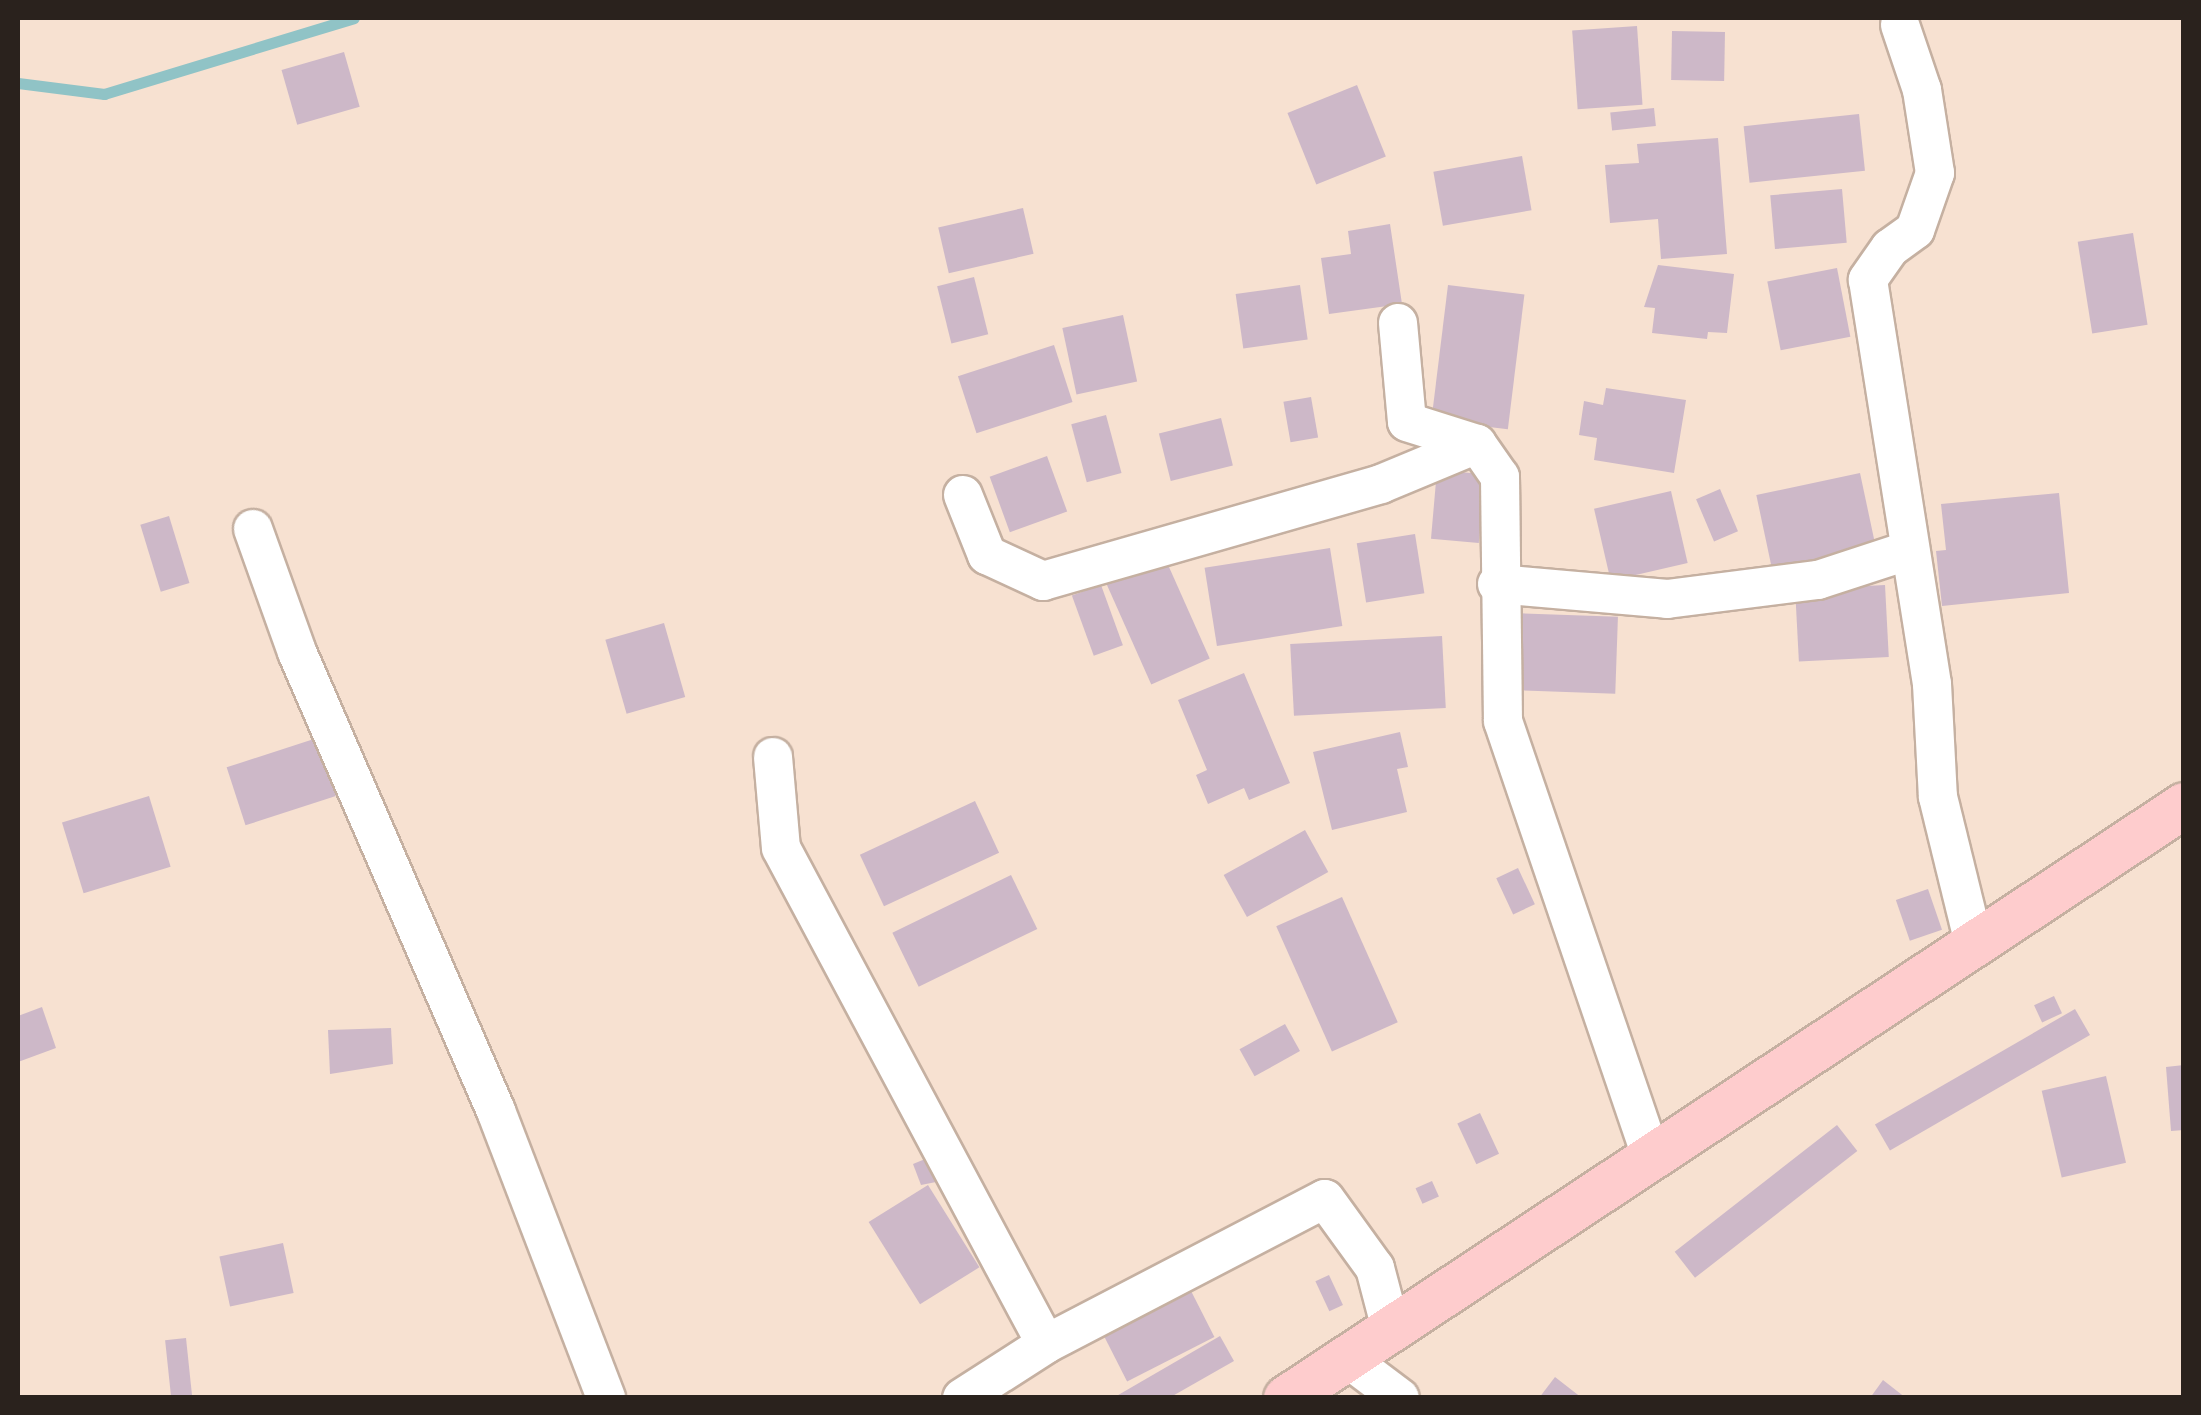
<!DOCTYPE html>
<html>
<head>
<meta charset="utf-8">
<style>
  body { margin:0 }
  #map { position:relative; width:2201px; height:1415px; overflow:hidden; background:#f7e1d1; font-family:"Exo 2",sans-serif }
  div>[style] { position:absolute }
  .stream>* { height:11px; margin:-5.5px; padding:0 5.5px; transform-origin:5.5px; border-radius:5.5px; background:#90c3c6 }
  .building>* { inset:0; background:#cdb8c8; transform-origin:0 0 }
  .roads { filter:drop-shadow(2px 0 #c5b0a1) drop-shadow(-2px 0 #c5b0a1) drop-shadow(0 2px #c5b0a1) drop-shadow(0 -2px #c5b0a1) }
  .minor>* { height:38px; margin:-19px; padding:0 19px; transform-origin:19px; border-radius:19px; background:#fff }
  .major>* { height:45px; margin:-22.5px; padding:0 22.5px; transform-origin:22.5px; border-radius:22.5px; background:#fecccd }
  span { translate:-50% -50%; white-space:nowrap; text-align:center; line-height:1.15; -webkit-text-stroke:9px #fdf0e6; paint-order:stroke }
  .frame { position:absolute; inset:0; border:20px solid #2a221d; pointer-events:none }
</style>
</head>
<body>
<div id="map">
  <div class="stream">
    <div style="left:18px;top:83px;width:87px;rotate:7.3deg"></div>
    <div style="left:104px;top:94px;width:261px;rotate:-16.9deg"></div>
  </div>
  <div class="building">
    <div style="left:1637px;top:26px;width:79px;height:65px;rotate:86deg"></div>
    <div style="left:1672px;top:31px;width:53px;height:49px;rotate:1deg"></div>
    <div style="left:344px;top:52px;width:57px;height:65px;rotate:74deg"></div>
    <div style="left:1357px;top:85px;width:77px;height:75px;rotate:68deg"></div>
    <div style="left:1654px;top:108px;width:18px;height:44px;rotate:84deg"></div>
    <div style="left:1859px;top:114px;width:57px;height:116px;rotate:84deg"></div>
    <div style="clip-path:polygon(1718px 138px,1727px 254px,1661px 259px,1658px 219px,1610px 223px,1605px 165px,1639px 163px,1637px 144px)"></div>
    <div style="left:1522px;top:156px;width:55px;height:90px;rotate:80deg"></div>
    <div style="left:1842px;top:189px;width:54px;height:72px;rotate:85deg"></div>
    <div style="left:1023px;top:208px;width:47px;height:87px;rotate:77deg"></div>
    <div style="clip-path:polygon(1390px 224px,1402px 304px,1329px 314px,1321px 258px,1351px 254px,1348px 231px)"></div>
    <div style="left:2133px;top:233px;width:93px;height:56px;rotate:81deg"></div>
    <div style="clip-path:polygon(1658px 265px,1734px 274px,1727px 333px,1708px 332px,1707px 339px,1652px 333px,1655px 308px,1644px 307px)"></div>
    <div style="left:1837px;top:268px;width:70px;height:71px;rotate:79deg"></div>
    <div style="left:974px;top:277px;width:59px;height:38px;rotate:76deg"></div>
    <div style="left:1300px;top:285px;width:55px;height:65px;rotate:82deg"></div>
    <div style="left:1448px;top:285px;width:77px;height:136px;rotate:7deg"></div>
    <div style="left:1123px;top:315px;width:68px;height:62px;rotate:78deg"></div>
    <div style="left:1054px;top:345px;width:60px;height:101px;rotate:72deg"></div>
    <div style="clip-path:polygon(1606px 388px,1686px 400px,1674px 473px,1594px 460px,1597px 438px,1579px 435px,1584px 401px,1603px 405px)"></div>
    <div style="left:1311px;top:397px;width:41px;height:28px;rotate:80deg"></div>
    <div style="left:1106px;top:415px;width:60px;height:36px;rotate:75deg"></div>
    <div style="left:1221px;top:418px;width:49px;height:64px;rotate:76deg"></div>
    <div style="left:1047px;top:456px;width:59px;height:61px;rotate:70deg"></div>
    <div style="left:1437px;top:470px;width:48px;height:69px;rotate:5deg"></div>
    <div style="left:1860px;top:473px;width:76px;height:106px;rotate:78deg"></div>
    <div style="left:1720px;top:489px;width:46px;height:26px;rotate:67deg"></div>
    <div style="left:1671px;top:491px;width:74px;height:79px;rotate:77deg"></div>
    <div style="clip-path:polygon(2059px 493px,2069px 593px,1942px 606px,1936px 551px,1946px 550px,1941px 504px)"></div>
    <div style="left:169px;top:516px;width:70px;height:30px;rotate:73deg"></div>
    <div style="left:1415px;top:534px;width:60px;height:59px;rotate:81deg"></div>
    <div style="left:1330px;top:548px;width:79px;height:127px;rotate:81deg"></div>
    <div style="left:1165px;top:558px;width:110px;height:64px;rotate:66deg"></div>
    <div style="left:1101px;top:585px;width:64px;height:31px;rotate:70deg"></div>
    <div style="left:1885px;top:585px;width:72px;height:90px;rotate:87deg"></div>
    <div style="left:1512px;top:613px;width:106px;height:77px;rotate:2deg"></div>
    <div style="left:664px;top:623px;width:77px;height:61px;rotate:74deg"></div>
    <div style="left:1442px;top:636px;width:72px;height:152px;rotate:87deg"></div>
    <div style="clip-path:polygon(1244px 673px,1290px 783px,1249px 800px,1244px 788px,1208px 804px,1196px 775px,1207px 770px,1178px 700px)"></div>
    <div style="clip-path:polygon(1400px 732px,1408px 767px,1397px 769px,1407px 812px,1332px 830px,1313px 752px)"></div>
    <div style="left:317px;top:738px;width:61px;height:95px;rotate:72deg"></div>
    <div style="left:149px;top:796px;width:74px;height:91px;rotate:73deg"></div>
    <div style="left:975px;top:801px;width:57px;height:127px;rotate:65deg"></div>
    <div style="left:1305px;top:830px;width:48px;height:93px;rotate:61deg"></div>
    <div style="left:1518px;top:868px;width:40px;height:24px;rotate:65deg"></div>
    <div style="left:1011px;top:875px;width:60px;height:132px;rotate:64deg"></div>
    <div style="left:1928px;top:889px;width:43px;height:34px;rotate:71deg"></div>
    <div style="left:1342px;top:897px;width:137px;height:72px;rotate:66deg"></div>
    <div style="left:2054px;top:996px;width:19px;height:22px;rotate:65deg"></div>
    <div style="clip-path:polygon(42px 1007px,56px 1048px,18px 1062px,18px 1016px)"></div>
    <div style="left:2075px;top:1009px;width:30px;height:231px;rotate:60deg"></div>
    <div style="left:1285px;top:1024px;width:31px;height:52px;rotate:61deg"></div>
    <div style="clip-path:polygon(391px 1028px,393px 1064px,330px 1074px,328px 1030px)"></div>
    <div style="clip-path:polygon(2184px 1065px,2184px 1130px,2171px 1131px,2166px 1067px)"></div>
    <div style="left:2106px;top:1076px;width:89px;height:66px;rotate:77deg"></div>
    <div style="left:1480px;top:1113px;width:45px;height:25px;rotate:65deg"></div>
    <div style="left:1837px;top:1125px;width:33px;height:206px;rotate:52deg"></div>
    <div style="clip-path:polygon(935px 1155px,946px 1180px,921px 1185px,913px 1164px)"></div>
    <div style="left:1432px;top:1181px;width:17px;height:18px;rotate:66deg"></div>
    <div style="left:928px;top:1185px;width:97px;height:70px;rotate:58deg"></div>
    <div style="left:283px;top:1243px;width:51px;height:65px;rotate:78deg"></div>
    <div style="left:1329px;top:1275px;width:33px;height:15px;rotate:65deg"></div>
    <div style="left:1189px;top:1287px;width:56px;height:98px;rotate:63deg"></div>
    <div style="clip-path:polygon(1220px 1336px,1234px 1361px,1169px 1398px,1113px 1398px)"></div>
    <div style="left:186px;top:1338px;width:60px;height:21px;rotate:84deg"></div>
    <div style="clip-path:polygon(1555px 1377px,1582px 1398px,1539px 1398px)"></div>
    <div style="clip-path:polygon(1883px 1380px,1906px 1398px,1870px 1398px)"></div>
  </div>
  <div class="roads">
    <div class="minor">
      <div style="left:1900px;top:25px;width:69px;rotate:71.3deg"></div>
      <div style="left:1922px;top:90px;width:84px;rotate:81.1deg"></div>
      <div style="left:1935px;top:173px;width:60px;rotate:109.3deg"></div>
      <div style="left:1915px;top:230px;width:31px;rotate:144deg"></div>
      <div style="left:1890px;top:248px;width:39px;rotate:125deg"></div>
      <div style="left:1868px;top:280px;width:409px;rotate:81deg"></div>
      <div style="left:1932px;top:684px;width:113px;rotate:87deg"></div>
      <div style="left:1938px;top:797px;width:151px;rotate:76.2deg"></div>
      <div style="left:1398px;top:323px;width:99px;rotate:84.8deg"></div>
      <div style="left:1407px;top:422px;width:73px;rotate:17.4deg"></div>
      <div style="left:1477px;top:444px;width:40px;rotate:55.1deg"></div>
      <div style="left:1500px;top:477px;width:244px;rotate:89.3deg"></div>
      <div style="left:1503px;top:721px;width:462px;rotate:71.2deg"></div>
      <div style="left:963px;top:495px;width:65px;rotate:68.2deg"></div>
      <div style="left:987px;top:555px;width:62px;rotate:24.9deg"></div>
      <div style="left:1043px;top:581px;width:352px;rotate:-16deg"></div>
      <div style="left:1381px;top:484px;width:104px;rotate:-22.6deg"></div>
      <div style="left:253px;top:529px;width:131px;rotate:70.3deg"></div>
      <div style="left:297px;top:652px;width:500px;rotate:66.56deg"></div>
      <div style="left:496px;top:1111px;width:307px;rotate:69deg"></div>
      <div style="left:1497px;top:584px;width:171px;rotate:5deg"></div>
      <div style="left:1667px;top:599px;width:152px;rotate:-7.2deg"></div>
      <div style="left:1818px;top:580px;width:97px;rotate:-18.1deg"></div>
      <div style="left:773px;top:757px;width:91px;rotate:85deg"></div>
      <div style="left:781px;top:848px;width:562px;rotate:61.89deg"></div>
      <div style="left:1347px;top:1358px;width:66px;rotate:37deg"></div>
      <div style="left:962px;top:1398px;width:100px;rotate:-32.7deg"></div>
      <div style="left:1046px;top:1344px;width:314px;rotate:-27.5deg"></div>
      <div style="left:1325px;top:1199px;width:85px;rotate:54.1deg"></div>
      <div style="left:1375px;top:1268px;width:63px;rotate:75.3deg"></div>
    </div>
    <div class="major">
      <div style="left:1286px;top:1398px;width:1076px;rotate:-33.44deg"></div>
    </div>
  </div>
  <div class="frame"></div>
</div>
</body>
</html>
